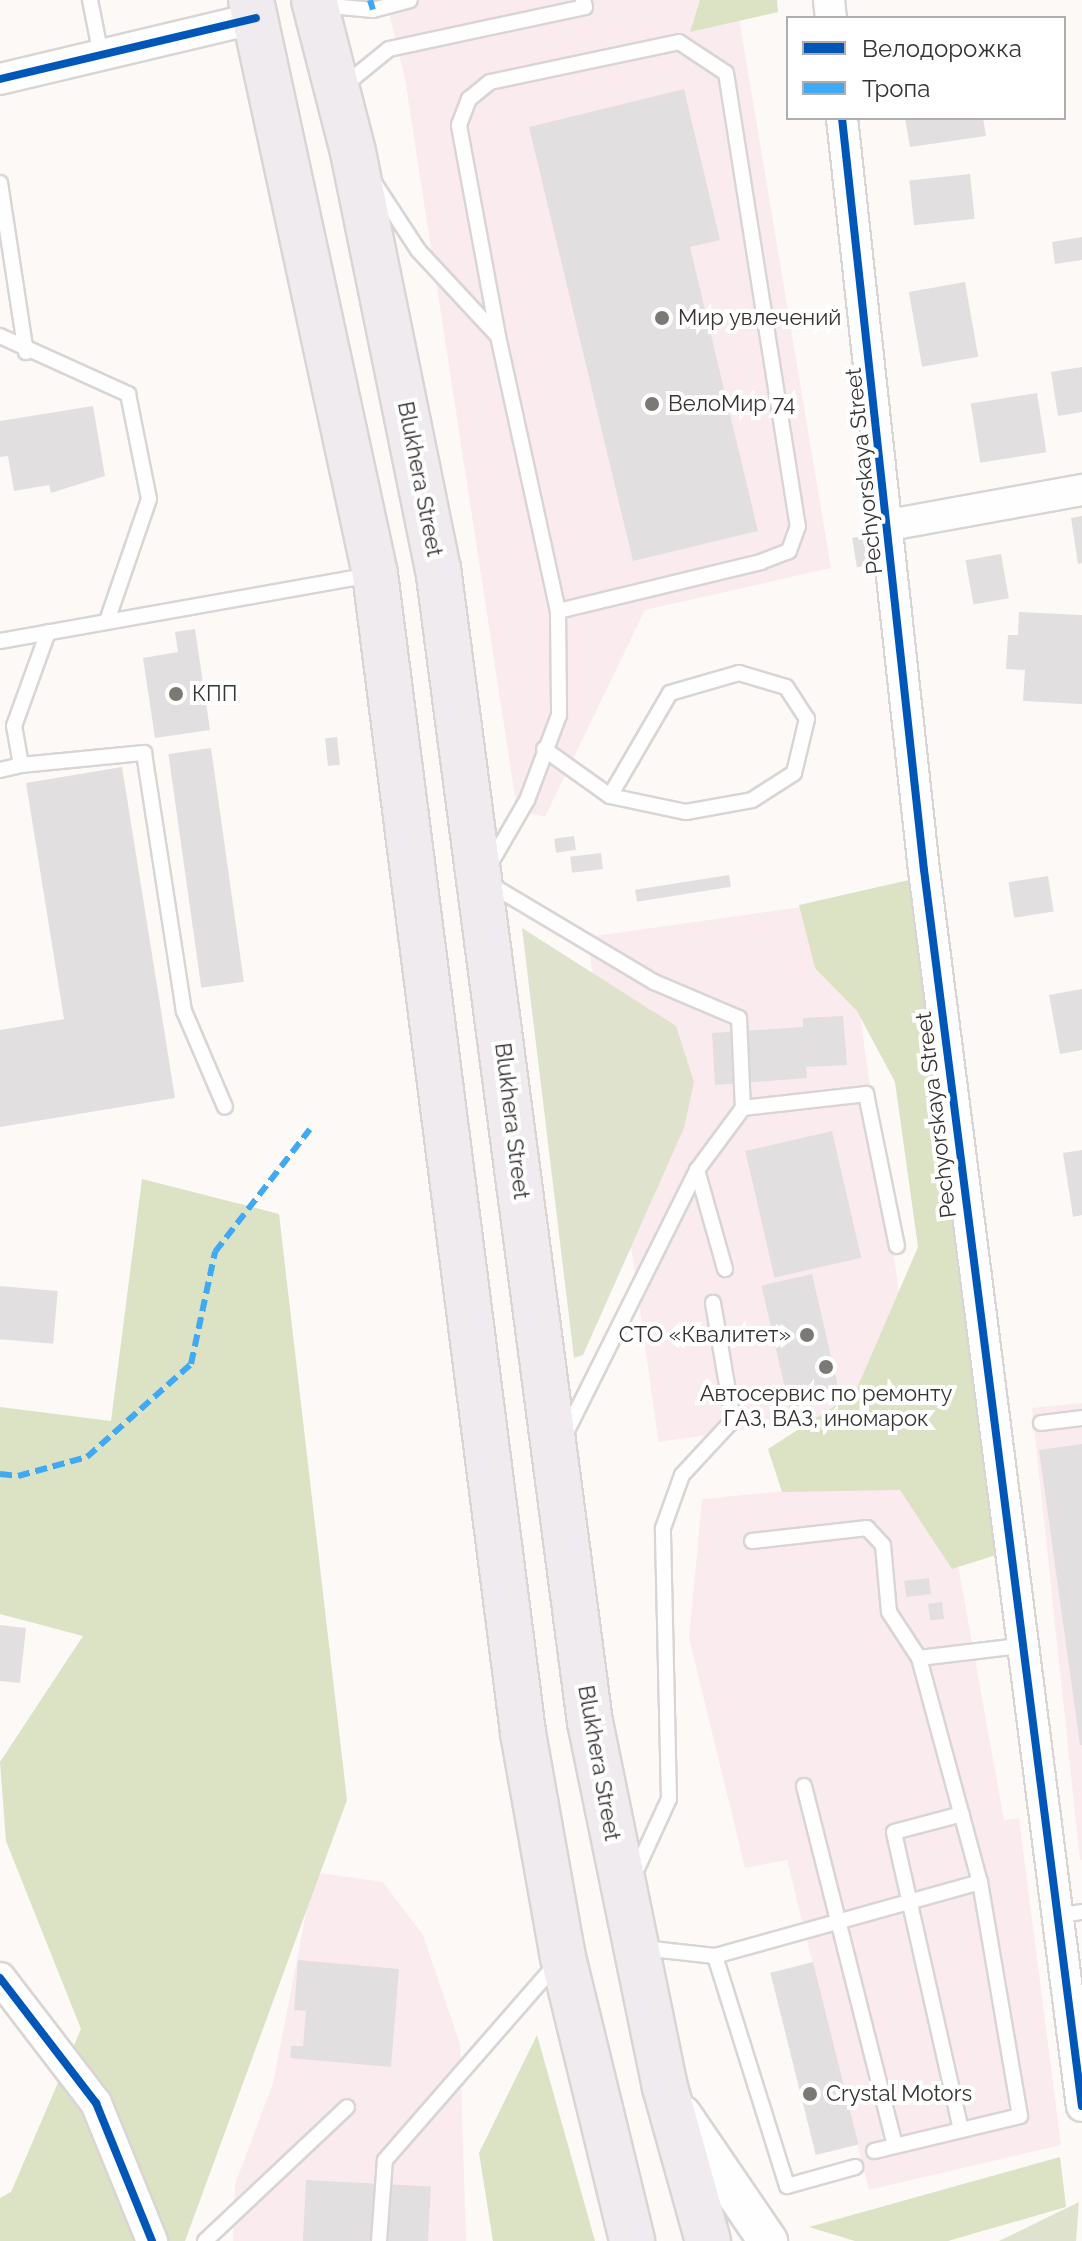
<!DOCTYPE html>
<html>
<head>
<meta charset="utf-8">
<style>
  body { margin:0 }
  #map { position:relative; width:1082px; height:2241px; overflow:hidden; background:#fdf9f7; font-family:Raleway,sans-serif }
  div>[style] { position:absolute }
  .commercial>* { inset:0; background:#faecee; transform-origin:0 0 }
  .green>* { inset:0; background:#dfe3ce }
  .forest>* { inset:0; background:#dce2c4 }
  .building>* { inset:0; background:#e2dfe0; transform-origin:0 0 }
  .roads { filter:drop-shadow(2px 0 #d9d5d4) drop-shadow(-2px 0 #d9d5d4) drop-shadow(0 2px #d9d5d4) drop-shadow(0 -2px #d9d5d4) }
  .service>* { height:14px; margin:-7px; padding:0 7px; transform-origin:7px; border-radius:7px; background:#fffefe }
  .minor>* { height:30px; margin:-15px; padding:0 15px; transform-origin:15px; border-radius:15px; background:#fffefe }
  .tertiary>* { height:38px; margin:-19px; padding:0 19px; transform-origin:19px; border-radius:19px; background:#fffefe }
  .primary>* { height:44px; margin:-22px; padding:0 22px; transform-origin:22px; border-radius:22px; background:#f0ebee }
  .quiet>* { height:6px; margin-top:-3px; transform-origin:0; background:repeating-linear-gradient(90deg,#3fa9f5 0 12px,transparent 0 18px) }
  .cycleway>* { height:8px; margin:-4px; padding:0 4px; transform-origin:4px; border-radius:4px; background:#0057b8 }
  .dots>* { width:22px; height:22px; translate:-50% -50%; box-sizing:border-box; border:4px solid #fff; border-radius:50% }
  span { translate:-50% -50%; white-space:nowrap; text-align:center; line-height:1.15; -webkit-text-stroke:8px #fff; paint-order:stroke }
  .poi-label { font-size:22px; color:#363331 }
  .left { translate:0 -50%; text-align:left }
  .right { translate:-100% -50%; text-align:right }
  .street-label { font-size:22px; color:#363331 }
  .legend { position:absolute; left:786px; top:16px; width:280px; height:104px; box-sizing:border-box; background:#fff; border:2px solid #afadad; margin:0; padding:10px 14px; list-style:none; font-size:24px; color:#363331 }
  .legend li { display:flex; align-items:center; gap:16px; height:40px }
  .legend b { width:40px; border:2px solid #afadad }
</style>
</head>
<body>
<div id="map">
  <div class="commercial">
    <div style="clip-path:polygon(386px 0,736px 0,831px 568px,645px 610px,545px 817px,517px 810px,405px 79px)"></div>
    <div style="left:844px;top:901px;width:510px;height:259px;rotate:82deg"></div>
    <div style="clip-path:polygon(1082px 1403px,1082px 1860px,1080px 1860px,1032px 1408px)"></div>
    <div style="clip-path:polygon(942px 1476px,1004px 1820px,1019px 1818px,1061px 2145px,869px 2190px,787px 1860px,745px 1868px,689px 1638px,702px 1499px)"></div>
    <div style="clip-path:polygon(314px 1872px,383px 1882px,423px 1935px,460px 2044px,466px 2241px,233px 2241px,235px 2184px,273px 2083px)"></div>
  </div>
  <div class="green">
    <div style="clip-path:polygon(522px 928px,676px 1026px,694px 1082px,684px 1128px,583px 1355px,574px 1358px)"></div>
    <div style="clip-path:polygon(1079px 2202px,1076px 2241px,999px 2241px)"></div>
  </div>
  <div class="forest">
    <div style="clip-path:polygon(700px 0,777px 0,778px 12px,690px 32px)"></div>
    <div style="clip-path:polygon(909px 880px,996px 1555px,952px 1569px,900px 1490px,782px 1492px,768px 1449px,855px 1393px,918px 1247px,895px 1082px,857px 1011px,815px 968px,799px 905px)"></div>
    <div style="clip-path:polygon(142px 1179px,279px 1214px,347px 1800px,185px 2241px,0 2241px,0 2198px,11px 2192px,81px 2029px,6px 1841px,0 1762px,83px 1636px,0 1614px,0 1407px,111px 1421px)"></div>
    <div style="clip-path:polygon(537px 2035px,595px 2241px,493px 2241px,479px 2153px)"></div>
    <div style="clip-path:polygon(1060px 2157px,1066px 2207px,948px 2241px,855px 2241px,809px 2227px)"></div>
  </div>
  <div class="building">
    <div style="clip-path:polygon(684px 89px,720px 240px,690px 247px,758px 531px,633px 561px,529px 127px)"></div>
    <div style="clip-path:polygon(905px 118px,983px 118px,986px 136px,910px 147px)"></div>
    <div style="left:970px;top:174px;width:45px;height:61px;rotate:84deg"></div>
    <div style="clip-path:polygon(1082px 237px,1082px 260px,1055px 264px,1052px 242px)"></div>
    <div style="left:965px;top:282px;width:76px;height:57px;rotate:80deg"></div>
    <div style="clip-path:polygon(1082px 367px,1082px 412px,1058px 416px,1051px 372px)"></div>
    <div style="left:1037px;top:393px;width:60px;height:67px;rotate:81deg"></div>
    <div style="clip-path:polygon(93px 406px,105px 476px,51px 493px,49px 485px,14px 491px,8px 456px,0 457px,0 421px)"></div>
    <div style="clip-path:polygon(1082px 516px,1082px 563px,1078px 564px,1071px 518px)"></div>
    <div style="left:863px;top:536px;width:30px;height:11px;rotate:81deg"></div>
    <div style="left:1001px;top:554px;width:45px;height:36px;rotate:80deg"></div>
    <div style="clip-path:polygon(1019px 612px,1082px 615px,1082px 704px,1023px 701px,1025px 670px,1006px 669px,1008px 635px,1018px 635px)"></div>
    <div style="clip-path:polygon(195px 629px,210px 730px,155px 738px,143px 658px,178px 652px,175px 632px)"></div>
    <div style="left:337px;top:737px;width:28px;height:12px;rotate:84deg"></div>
    <div style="left:211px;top:748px;width:236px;height:43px;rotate:82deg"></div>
    <div style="clip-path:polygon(122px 767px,175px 1098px,0 1127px,0 1030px,64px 1019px,26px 783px)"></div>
    <div style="left:574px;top:836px;width:14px;height:20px;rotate:82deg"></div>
    <div style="left:601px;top:853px;width:16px;height:31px;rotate:83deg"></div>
    <div style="left:729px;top:875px;width:12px;height:95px;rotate:81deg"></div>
    <div style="left:1048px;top:876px;width:36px;height:40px;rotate:81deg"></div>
    <div style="clip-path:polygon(1082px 989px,1082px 1050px,1060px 1054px,1049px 995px)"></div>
    <div style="clip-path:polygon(843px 1016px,847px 1065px,806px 1067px,807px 1078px,715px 1085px,712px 1033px,803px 1027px,803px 1018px)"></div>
    <div style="left:832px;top:1131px;width:130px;height:89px;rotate:77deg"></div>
    <div style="clip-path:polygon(1082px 1150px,1082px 1215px,1073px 1217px,1063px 1153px)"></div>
    <div style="left:812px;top:1274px;width:126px;height:52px;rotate:77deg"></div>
    <div style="left:0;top:1286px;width:58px;height:53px;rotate:5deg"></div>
    <div style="clip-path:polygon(1082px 1444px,1082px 1745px,1080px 1745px,1039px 1450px)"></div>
    <div style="left:929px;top:1578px;width:16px;height:25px;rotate:83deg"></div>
    <div style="left:942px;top:1602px;width:17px;height:14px;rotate:83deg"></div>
    <div style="clip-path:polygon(0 1625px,26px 1628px,20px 1683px,0 1681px)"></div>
    <div style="clip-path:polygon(298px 1960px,399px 1969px,391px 2067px,290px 2058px,291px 2046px,303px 2046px,306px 2011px,294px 2010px)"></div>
    <div style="left:813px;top:1962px;width:188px;height:44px;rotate:76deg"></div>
    <div style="left:306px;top:2180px;width:125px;height:61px;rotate:3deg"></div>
  </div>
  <div class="roads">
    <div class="service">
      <div style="left:90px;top:0;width:56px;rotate:78.7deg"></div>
      <div style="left:320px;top:5px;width:53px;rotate:5.4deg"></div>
      <div style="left:373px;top:10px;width:38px;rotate:-15deg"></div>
      <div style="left:341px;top:88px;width:62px;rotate:-39.1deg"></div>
      <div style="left:389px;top:49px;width:200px;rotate:-12.1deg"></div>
      <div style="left:585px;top:7px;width:7px;rotate:-106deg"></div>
      <div style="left:0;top:183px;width:171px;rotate:81.3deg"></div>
      <div style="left:375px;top:184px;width:79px;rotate:56.9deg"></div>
      <div style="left:418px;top:250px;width:117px;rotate:47.1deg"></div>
      <div style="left:498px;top:336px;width:281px;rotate:77.7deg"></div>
      <div style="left:558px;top:611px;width:104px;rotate:89.4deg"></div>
      <div style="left:559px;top:715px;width:91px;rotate:110.6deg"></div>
      <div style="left:527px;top:800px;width:74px;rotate:120deg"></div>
      <div style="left:0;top:336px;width:141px;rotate:24.4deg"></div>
      <div style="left:128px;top:394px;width:107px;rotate:78.7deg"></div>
      <div style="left:149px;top:499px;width:129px;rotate:109deg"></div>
      <div style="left:498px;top:336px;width:215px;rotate:-100.5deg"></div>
      <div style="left:459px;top:125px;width:28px;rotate:-69deg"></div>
      <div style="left:469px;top:99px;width:27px;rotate:-39deg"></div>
      <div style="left:490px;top:82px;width:193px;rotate:-11.9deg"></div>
      <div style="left:679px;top:42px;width:56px;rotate:33.4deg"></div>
      <div style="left:726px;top:73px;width:459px;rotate:81deg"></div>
      <div style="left:798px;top:526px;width:27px;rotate:110deg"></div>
      <div style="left:789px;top:551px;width:30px;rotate:159deg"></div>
      <div style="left:761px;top:562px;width:209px;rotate:166.4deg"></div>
      <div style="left:0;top:641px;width:376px;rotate:-10.1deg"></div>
      <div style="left:544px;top:749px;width:81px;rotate:35.5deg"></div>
      <div style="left:610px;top:796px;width:78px;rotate:11.9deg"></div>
      <div style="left:686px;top:812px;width:67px;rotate:-10.3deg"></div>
      <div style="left:752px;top:800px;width:50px;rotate:-32.7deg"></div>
      <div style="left:794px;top:773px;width:56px;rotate:-76.5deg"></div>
      <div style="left:807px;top:719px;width:38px;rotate:-123deg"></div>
      <div style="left:786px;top:687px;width:49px;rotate:-163.4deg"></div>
      <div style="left:739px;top:673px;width:72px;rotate:163.8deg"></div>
      <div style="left:670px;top:693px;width:119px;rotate:120.2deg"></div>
      <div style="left:21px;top:765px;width:124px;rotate:-5.6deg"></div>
      <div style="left:144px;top:753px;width:261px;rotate:81.2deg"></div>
      <div style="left:184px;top:1011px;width:104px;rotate:66.9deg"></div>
      <div style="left:0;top:770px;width:22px;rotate:-13deg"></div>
      <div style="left:21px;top:765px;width:40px;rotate:-100deg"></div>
      <div style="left:14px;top:726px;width:100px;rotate:-70.1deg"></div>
      <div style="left:488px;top:883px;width:193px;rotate:30.8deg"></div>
      <div style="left:654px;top:982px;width:92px;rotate:23deg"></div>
      <div style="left:739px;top:1018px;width:90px;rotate:87.5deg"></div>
      <div style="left:743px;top:1108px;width:77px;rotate:126.6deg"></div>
      <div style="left:697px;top:1170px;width:298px;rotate:116.5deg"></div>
      <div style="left:743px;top:1108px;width:124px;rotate:-6.5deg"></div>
      <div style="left:866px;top:1094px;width:155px;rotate:78.5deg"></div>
      <div style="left:697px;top:1170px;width:103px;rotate:74.2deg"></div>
      <div style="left:1041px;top:1423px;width:41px;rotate:-7deg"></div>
      <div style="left:752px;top:1541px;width:116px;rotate:-6.4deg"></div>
      <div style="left:867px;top:1528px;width:23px;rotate:47deg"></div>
      <div style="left:883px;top:1545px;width:67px;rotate:84.9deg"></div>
      <div style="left:889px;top:1612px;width:55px;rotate:56.9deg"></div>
      <div style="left:919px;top:1658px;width:232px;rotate:74.8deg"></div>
      <div style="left:980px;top:1882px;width:237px;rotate:80.3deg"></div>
      <div style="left:1020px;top:2116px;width:150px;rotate:166.5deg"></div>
      <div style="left:919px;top:1658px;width:101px;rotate:-6.8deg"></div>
      <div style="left:804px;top:1786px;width:370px;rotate:75.8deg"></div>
      <div style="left:634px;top:1875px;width:84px;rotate:-65.3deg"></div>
      <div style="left:669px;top:1799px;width:271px;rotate:-91.3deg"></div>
      <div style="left:663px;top:1528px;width:56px;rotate:-70.3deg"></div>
      <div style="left:682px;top:1475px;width:75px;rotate:-47.2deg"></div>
      <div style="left:733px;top:1420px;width:119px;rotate:-99.7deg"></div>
      <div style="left:1056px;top:1916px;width:26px;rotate:-9deg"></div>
      <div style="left:643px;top:1948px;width:72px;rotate:6.3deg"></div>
      <div style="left:715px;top:1956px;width:241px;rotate:72.6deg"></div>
      <div style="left:787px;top:2186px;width:71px;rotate:-15.6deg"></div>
      <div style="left:715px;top:1956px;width:275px;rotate:-15.6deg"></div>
      <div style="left:961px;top:2130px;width:305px;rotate:-102.7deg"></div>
      <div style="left:894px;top:1832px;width:70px;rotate:-14.8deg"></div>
      <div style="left:205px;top:2241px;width:195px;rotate:-43.3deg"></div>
      <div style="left:379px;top:2241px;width:81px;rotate:-85.8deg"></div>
      <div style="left:385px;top:2160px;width:262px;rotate:-48.9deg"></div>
    </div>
    <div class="minor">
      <div style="left:829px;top:0;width:18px;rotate:84deg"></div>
      <div style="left:0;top:79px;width:263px;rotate:-13.4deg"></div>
      <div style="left:842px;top:118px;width:756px;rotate:83.78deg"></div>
      <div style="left:924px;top:870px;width:1246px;rotate:82.72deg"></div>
      <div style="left:889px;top:525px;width:196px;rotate:-10.3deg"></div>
      <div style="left:0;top:1978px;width:158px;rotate:52.5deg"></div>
      <div style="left:96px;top:2103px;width:149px;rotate:67.9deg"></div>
    </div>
    <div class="tertiary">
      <div style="left:682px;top:2115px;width:153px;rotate:55.7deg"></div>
    </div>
    <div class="primary">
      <div style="left:251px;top:0;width:587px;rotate:77.81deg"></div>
      <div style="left:375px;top:574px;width:1168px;rotate:82.72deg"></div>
      <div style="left:523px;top:1733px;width:228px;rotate:79.9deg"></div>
      <div style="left:563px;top:1957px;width:292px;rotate:76.3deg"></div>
      <div style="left:314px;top:0;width:157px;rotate:75.6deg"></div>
      <div style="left:353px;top:152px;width:425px;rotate:78.5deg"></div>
      <div style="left:438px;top:568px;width:1164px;rotate:82.5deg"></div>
      <div style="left:590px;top:1722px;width:373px;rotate:78.4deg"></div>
      <div style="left:665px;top:2087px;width:160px;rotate:74.4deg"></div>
    </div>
  </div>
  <div class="quiet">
    <div style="left:370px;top:0;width:10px;rotate:73deg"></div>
    <div style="left:0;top:1474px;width:18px;rotate:6deg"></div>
    <div style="left:18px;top:1476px;width:72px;rotate:-15.4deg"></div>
    <div style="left:87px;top:1457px;width:140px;rotate:-41.8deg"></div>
    <div style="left:191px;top:1364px;width:115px;rotate:-77.9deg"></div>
    <div style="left:215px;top:1252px;width:155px;rotate:-52.3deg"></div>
  </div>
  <div class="cycleway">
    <div style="left:0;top:79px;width:263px;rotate:-13.4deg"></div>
    <div style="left:842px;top:118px;width:756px;rotate:83.78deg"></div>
    <div style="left:924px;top:870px;width:1246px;rotate:82.72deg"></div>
    <div style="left:0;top:1978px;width:158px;rotate:52.5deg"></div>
    <div style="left:96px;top:2103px;width:149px;rotate:67.9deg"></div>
  </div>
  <div class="dots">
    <div style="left:662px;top:318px;background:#7c7876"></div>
    <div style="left:652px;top:404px;background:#7c7876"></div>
    <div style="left:176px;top:694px;background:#7c7876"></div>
    <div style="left:807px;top:1335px;background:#7c7876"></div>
    <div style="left:826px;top:1367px;background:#7c7876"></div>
    <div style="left:810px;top:2094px;background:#7c7876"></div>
  </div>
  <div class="poi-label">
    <span class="left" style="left:678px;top:318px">Мир увлечений</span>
    <span class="left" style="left:668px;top:404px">ВелоМир 74</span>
    <span class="left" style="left:192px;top:694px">КПП</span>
    <span class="right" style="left:791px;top:1335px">СТО «Квалитет»</span>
    <span style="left:826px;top:1406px">Автосервис по ремонту<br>ГАЗ, ВАЗ, иномарок</span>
    <span class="left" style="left:826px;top:2094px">Crystal Motors</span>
  </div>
  <div class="street-label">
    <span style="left:864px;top:471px;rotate:-96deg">Pechyorskaya Street</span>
    <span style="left:420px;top:479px;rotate:79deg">Blukhera Street</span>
    <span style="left:936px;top:1115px;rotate:-97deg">Pechyorskaya Street</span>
    <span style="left:512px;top:1121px;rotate:83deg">Blukhera Street</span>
    <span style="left:599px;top:1763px;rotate:80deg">Blukhera Street</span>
  </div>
  <ul class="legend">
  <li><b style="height:10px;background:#0057b8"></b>Велодорожка</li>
  <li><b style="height:10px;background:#3fa9f5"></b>Тропа</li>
  </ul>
</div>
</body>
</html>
